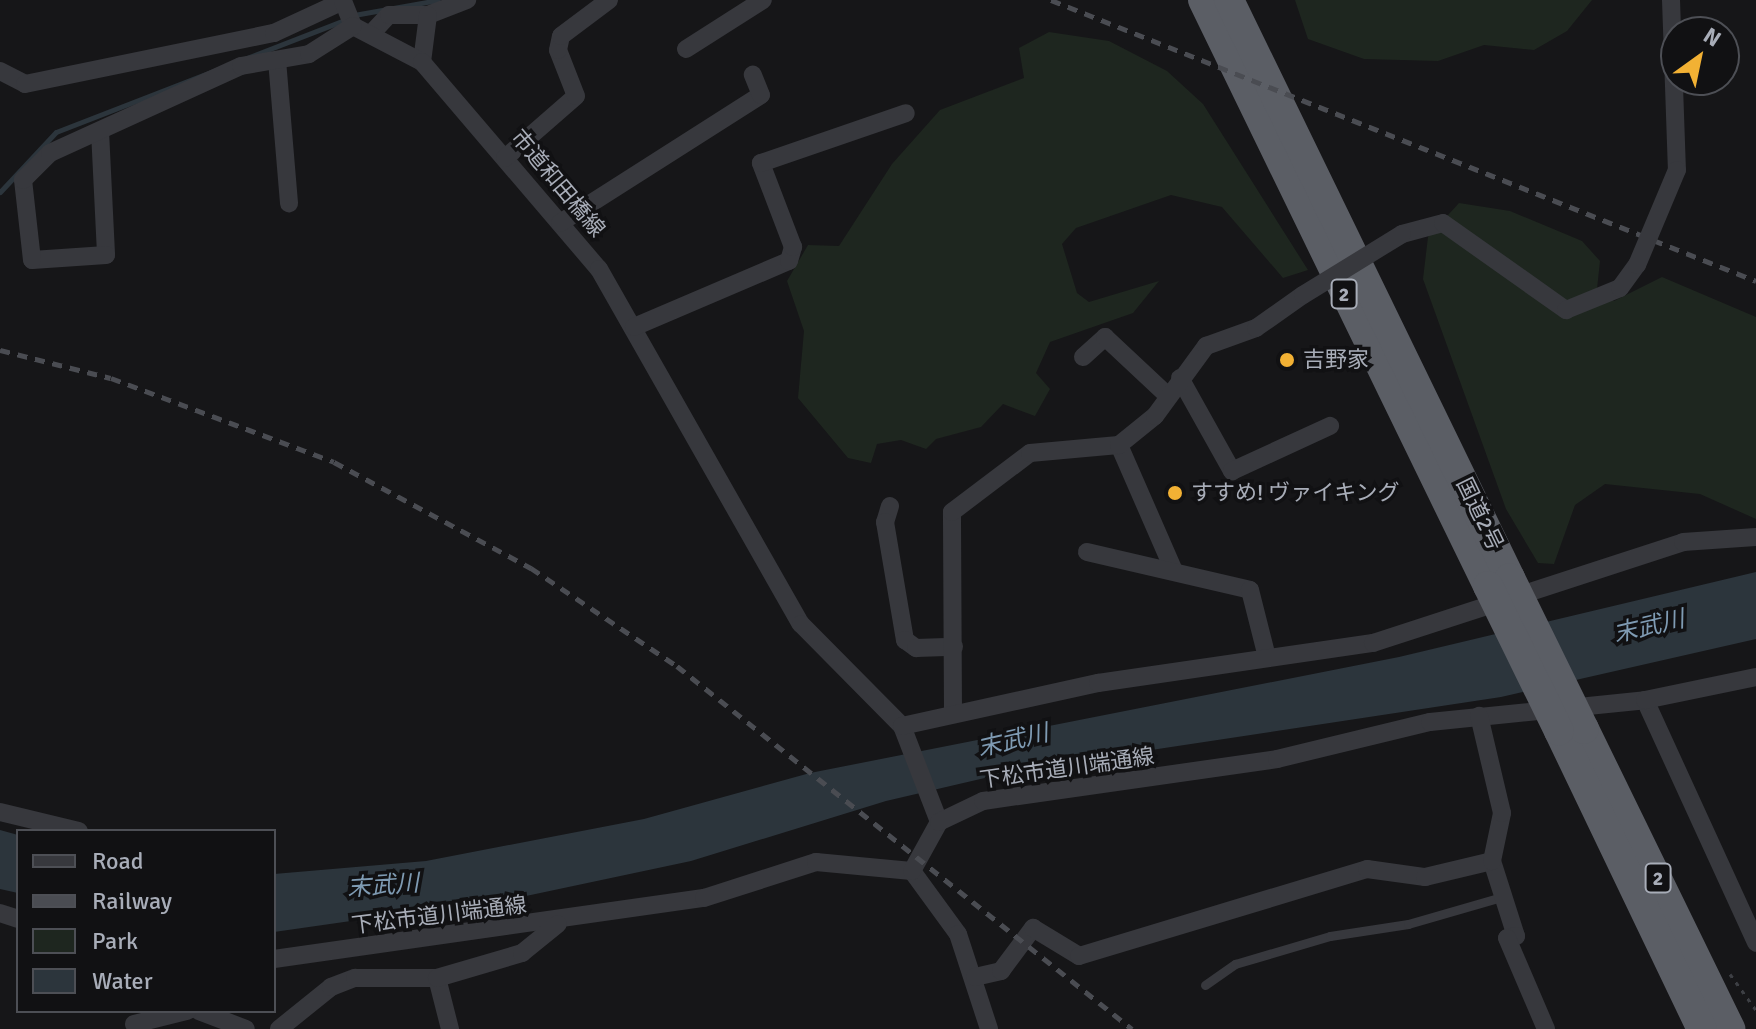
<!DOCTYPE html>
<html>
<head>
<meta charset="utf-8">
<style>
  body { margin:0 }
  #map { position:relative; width:1756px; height:1029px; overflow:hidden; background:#161618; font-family:Signika,"Noto Sans JP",sans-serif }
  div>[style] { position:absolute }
  .green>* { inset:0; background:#1e261f }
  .water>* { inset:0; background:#2c353c }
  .stream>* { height:5px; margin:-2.5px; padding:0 2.5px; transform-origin:2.5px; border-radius:2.5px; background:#2c353c }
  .path>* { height:3px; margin-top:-1.5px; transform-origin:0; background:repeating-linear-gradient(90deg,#3d3f44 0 4px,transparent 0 10px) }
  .service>* { height:9px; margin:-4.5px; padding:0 4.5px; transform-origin:4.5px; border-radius:4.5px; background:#37383d }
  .minor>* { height:18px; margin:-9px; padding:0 9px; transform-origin:9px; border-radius:9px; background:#37383d }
  .trunk>* { height:30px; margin:-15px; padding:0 15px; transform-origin:15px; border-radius:15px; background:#5b5e65 }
  .rail>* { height:5px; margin-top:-2.5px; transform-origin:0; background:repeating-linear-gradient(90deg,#4a4c52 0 10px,transparent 0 18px) }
  .minor-bridge>* { height:18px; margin:-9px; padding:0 9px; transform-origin:9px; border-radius:9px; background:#37383d }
  .trunk-bridge>* { height:30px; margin:-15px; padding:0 15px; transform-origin:15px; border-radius:15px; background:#5b5e65 }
  .dots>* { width:22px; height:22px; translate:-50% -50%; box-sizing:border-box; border:4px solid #111113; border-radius:50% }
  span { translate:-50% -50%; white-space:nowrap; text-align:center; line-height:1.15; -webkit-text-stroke:7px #111113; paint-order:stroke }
  .shield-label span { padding:2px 6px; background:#111113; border:2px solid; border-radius:6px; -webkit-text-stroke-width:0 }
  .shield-label { font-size:20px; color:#a8adb8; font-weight:700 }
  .street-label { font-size:22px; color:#a8adb8 }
  .poi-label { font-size:22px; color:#a8adb8 }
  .left { translate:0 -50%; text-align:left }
  .water-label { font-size:24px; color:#7f9bb3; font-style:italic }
  .legend { position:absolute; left:16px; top:829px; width:260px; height:184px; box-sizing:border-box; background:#111113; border:2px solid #4d4f55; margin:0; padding:10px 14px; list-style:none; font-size:24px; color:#a8adb8 }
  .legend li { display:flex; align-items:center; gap:16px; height:40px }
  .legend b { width:40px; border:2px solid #4d4f55 }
  .north { position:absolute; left:1660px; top:16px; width:80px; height:80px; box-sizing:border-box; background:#111113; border:2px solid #4d4f55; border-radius:50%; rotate:33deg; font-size:22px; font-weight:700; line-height:32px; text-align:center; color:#a8adb8 }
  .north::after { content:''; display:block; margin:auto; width:28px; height:36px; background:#f2b134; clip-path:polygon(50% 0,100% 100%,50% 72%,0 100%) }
</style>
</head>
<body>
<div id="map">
  <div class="green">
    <div style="clip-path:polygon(1295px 0,1592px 0,1567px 31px,1534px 50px,1484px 45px,1438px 61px,1364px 59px,1308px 39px)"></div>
    <div style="clip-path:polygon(1049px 32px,1109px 41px,1167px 71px,1203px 104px,1308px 270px,1283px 278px,1222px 207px,1171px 195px,1076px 228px,1062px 244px,1077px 293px,1089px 302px,1159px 281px,1133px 313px,1050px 342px,1036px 373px,1050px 389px,1035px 416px,1003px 404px,981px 427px,936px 439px,926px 449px,901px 440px,877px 444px,871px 463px,848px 458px,798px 398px,804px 331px,787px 281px,808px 245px,839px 246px,892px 164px,940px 110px,1024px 78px,1019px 48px)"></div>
    <div style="clip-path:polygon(1459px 203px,1510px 211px,1582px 241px,1600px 261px,1597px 289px,1614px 301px,1662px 277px,1756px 317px,1756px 519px,1700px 494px,1605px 484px,1575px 505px,1554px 564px,1538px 563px,1506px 509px,1423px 279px,1428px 237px)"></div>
  </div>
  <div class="water">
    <div style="clip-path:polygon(1756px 572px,1756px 639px,1501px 697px,1019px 770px,886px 801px,691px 861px,526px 896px,274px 932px,274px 874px,426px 861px,644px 819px,810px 773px,1399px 657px)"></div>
    <div style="clip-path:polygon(0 830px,18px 835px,18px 893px,0 889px)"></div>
  </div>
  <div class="stream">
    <div style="left:354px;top:15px;width:85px;rotate:-10.1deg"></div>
    <div style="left:0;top:192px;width:82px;rotate:-47deg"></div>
    <div style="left:56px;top:132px;width:310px;rotate:-21.2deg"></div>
  </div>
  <div class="path">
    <div style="left:1730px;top:974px;width:44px;rotate:54.2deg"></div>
  </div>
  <div class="service">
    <div style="left:1205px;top:985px;width:37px;rotate:-35deg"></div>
    <div style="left:1235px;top:964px;width:99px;rotate:-16.4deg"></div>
    <div style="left:1330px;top:936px;width:79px;rotate:-8.7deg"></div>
    <div style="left:1408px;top:924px;width:101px;rotate:-16.1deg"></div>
  </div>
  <div class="minor">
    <div style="left:1671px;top:0;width:170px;rotate:88deg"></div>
    <div style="left:371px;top:34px;width:26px;rotate:-47deg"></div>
    <div style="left:389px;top:15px;width:39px"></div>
    <div style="left:428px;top:15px;width:42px;rotate:-21deg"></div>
    <div style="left:686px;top:49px;width:91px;rotate:-32.5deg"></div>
    <div style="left:277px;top:60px;width:144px;rotate:85.2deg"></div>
    <div style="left:422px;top:62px;width:47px;rotate:-82.7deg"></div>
    <div style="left:0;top:71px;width:28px;rotate:27deg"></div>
    <div style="left:25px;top:84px;width:254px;rotate:-11.6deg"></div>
    <div style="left:274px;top:33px;width:76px;rotate:-24.9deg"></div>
    <div style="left:343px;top:1px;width:27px;rotate:68deg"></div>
    <div style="left:353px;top:26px;width:78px;rotate:27.6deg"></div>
    <div style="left:422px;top:62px;width:272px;rotate:49.5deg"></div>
    <div style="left:599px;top:269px;width:408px;rotate:60.4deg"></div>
    <div style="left:801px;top:624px;width:144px;rotate:45.3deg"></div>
    <div style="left:902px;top:726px;width:103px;rotate:68.9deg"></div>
    <div style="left:100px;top:131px;width:124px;rotate:87.2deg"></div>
    <div style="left:106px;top:255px;width:74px;rotate:176.1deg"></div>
    <div style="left:32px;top:260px;width:81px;rotate:-96.4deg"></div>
    <div style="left:23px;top:180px;width:38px;rotate:-45deg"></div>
    <div style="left:50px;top:153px;width:210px;rotate:-24.5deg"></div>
    <div style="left:241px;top:66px;width:69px;rotate:-10deg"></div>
    <div style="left:309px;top:54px;width:52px;rotate:-32.5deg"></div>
    <div style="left:505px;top:158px;width:94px;rotate:-41.1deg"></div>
    <div style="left:576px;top:96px;width:49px;rotate:-111.4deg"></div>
    <div style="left:558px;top:50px;width:14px;rotate:-78deg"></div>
    <div style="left:561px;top:36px;width:60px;rotate:-36.9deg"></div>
    <div style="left:560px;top:223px;width:238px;rotate:-32.5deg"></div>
    <div style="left:761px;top:95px;width:22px;rotate:-112deg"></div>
    <div style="left:1402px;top:234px;width:42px;rotate:-15deg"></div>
    <div style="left:1443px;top:223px;width:151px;rotate:35.3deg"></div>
    <div style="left:1566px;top:310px;width:58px;rotate:-22.2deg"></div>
    <div style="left:1620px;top:288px;width:29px;rotate:-54deg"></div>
    <div style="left:634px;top:327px;width:168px;rotate:-23.1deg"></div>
    <div style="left:789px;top:261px;width:15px;rotate:-74deg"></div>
    <div style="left:793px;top:247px;width:90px;rotate:-110.9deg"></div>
    <div style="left:761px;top:163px;width:153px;rotate:-19deg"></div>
    <div style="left:1083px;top:357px;width:30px;rotate:-42deg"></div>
    <div style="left:1105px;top:337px;width:86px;rotate:43.1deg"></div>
    <div style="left:1180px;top:378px;width:107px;rotate:60.8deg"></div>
    <div style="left:1232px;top:471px;width:108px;rotate:-24.7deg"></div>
    <div style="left:1119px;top:445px;width:137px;rotate:66.4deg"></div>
    <div style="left:890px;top:506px;width:17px;rotate:107deg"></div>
    <div style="left:885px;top:522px;width:120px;rotate:80.4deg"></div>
    <div style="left:905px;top:640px;width:14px;rotate:36deg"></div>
    <div style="left:916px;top:648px;width:38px;rotate:-2deg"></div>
    <div style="left:1087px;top:552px;width:167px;rotate:13.1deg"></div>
    <div style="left:1250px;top:590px;width:69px;rotate:75.8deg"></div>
    <div style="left:1645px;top:700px;width:267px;rotate:65.4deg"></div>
    <div style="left:953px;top:712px;width:200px;rotate:-90.3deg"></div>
    <div style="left:952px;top:512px;width:98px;rotate:-37.1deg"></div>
    <div style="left:1030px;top:453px;width:89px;rotate:-5.1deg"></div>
    <div style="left:1119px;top:445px;width:46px;rotate:-38.9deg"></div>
    <div style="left:1155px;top:416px;width:87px;rotate:-53.9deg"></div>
    <div style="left:1206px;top:346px;width:53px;rotate:-19.8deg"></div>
    <div style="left:1256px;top:328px;width:57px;rotate:-35.1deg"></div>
    <div style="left:902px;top:726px;width:201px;rotate:-12.4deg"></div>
    <div style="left:1098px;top:683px;width:278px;rotate:-8.3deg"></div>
    <div style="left:1373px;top:643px;width:326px;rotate:-18deg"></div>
    <div style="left:1683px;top:542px;width:73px;rotate:-3.9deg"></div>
    <div style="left:0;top:812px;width:81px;rotate:13.5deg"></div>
    <div style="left:1492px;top:861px;width:79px;rotate:72.3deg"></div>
    <div style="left:1516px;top:936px;width:9px;rotate:167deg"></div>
    <div style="left:1507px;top:938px;width:99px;rotate:66.8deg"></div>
    <div style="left:912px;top:871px;width:78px;rotate:53.9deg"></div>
    <div style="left:958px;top:934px;width:100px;rotate:71.9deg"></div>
    <div style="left:0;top:913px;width:19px;rotate:18deg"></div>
    <div style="left:274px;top:959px;width:434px;rotate:-8.1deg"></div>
    <div style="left:704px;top:898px;width:118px;rotate:-17.8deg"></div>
    <div style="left:816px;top:862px;width:96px;rotate:5.4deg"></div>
    <div style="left:912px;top:871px;width:56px;rotate:-61.1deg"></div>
    <div style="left:939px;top:822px;width:49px;rotate:-25.5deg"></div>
    <div style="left:983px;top:801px;width:297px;rotate:-8.1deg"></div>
    <div style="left:1277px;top:759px;width:157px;rotate:-13.6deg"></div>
    <div style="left:1430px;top:722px;width:216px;rotate:-5.8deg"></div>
    <div style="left:1645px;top:700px;width:113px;rotate:-11.7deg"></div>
    <div style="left:975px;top:977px;width:27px;rotate:-13deg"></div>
    <div style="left:1001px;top:971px;width:54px;rotate:-53.3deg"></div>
    <div style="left:1033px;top:928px;width:54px;rotate:31.3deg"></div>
    <div style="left:1079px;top:956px;width:301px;rotate:-16.8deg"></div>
    <div style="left:1367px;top:869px;width:59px;rotate:7.9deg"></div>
    <div style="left:1425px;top:877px;width:69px;rotate:-13.4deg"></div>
    <div style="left:1492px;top:861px;width:49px;rotate:-78.2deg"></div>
    <div style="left:1502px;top:813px;width:100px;rotate:-103.3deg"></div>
    <div style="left:437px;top:978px;width:53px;rotate:75.7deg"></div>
    <div style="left:199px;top:1011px;width:50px;rotate:21deg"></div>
    <div style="left:134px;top:1024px;width:55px;rotate:-13.8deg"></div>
    <div style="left:279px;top:1029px;width:67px;rotate:-38.9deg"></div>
    <div style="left:331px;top:987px;width:26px;rotate:-21deg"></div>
    <div style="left:355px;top:978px;width:82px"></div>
    <div style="left:437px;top:978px;width:89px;rotate:-16.4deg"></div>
    <div style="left:522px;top:953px;width:46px;rotate:-38.9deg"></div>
  </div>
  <div class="trunk">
    <div style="left:1203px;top:0;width:652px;rotate:64.06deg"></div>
    <div style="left:1229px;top:0;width:643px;rotate:64.07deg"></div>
    <div style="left:1584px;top:729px;width:334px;rotate:64deg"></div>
    <div style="left:1559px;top:731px;width:331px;rotate:64.4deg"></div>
  </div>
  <div class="rail">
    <div style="left:1051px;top:0;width:759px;rotate:21.73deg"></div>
    <div style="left:0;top:350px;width:114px;rotate:14.2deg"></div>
    <div style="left:111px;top:378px;width:238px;rotate:20.6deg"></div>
    <div style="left:334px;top:462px;width:224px;rotate:28.3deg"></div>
    <div style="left:531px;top:568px;width:176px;rotate:33.9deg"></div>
    <div style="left:677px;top:666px;width:582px;rotate:38.58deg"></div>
  </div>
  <div class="minor-bridge">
    <div style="left:1637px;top:265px;width:103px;rotate:-67.2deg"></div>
    <div style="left:1303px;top:295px;width:116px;rotate:-31.6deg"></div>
  </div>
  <div class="trunk-bridge">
    <div style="left:1510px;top:578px;width:168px;rotate:63.9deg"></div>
    <div style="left:1488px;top:586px;width:161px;rotate:63.9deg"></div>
  </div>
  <div class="dots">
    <div style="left:1287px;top:360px;background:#f2b134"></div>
    <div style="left:1175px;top:493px;background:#f2b134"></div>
  </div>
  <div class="shield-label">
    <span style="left:1344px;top:294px">2</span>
    <span style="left:1658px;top:878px">2</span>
  </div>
  <div class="street-label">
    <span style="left:558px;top:183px;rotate:50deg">市道和田橋線</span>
    <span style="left:1480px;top:514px;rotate:64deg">国道2号</span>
    <span style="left:1067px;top:768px;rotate:-8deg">下松市道川端通線</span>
    <span style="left:439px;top:915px;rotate:-7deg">下松市道川端通線</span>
  </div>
  <div class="poi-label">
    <span class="left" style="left:1303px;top:360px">吉野家</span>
    <span class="left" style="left:1191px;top:493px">すすめ! ヴァイキング</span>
  </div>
  <div class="water-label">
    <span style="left:1649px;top:627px;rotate:-13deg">末武川</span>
    <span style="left:1013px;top:741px;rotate:-13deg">末武川</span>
    <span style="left:383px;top:886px;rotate:-4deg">末武川</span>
  </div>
  <ul class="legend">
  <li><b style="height:10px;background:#37383d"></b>Road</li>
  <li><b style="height:10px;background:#4a4c52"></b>Railway</li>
  <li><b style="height:22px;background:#1e261f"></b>Park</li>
  <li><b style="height:22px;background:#2c353c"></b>Water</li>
  </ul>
  <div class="north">N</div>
</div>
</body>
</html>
